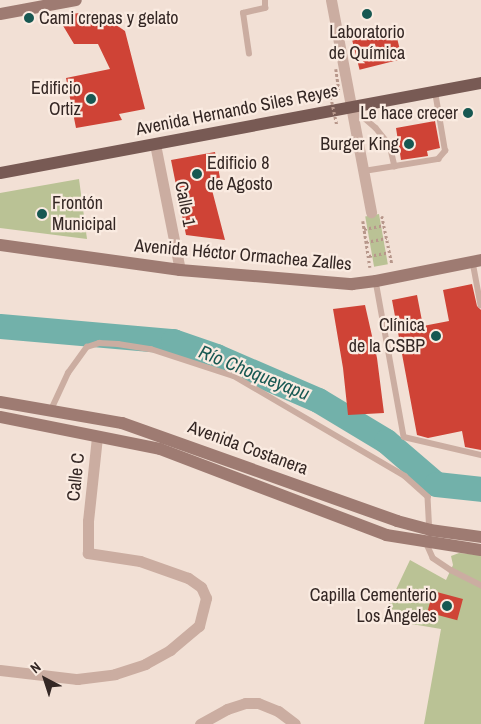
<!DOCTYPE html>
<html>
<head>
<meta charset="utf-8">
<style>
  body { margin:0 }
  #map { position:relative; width:481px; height:724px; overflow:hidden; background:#f2e0d5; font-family:"Archivo Narrow",sans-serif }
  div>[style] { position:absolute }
  .green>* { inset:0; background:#bac295; transform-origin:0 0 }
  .river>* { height:25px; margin:-12.5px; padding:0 12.5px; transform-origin:12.5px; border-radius:12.5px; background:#72b1aa }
  .building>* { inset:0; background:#cf4336; transform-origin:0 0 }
  .path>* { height:2.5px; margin-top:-1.25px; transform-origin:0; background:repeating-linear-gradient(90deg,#b7978b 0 2.5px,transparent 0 5px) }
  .lane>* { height:5.5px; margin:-2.75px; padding:0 2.75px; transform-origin:2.75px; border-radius:2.75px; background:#cbada1 }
  .street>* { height:11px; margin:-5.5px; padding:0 5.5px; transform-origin:5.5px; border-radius:5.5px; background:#cbada1 }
  .secondary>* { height:12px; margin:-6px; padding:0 6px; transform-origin:6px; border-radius:6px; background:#9e7b72 }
  .primary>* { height:12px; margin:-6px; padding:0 6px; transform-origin:6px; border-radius:6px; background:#785a54 }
  .path-bridge>* { height:2.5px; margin-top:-1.25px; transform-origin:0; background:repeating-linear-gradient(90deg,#b7978b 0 2.5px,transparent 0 5px) }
  .dots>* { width:14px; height:14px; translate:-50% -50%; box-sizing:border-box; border:2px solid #faebe1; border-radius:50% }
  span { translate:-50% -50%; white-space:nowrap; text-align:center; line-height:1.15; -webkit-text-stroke:4.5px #faebe1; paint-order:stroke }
  .poi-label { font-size:18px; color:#342724 }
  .left { translate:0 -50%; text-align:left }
  .right { translate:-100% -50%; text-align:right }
  .street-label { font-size:18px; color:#342724 }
  .water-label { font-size:19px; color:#175852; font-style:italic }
  .north { position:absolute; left:20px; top:654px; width:50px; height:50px; -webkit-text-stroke:4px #faebe1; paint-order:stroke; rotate:320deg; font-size:14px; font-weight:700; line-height:20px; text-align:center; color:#342724 }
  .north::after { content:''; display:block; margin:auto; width:18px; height:22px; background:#342724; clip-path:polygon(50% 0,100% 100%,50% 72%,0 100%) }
</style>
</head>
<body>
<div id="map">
  <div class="green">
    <div style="clip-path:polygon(79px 179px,87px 239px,0 228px,0 193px)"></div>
    <div style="left:379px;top:214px;width:51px;height:14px;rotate:80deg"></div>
    <div style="clip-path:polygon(459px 553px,481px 555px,481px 724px,424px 724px,441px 629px,382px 619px,410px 560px,446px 580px,453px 565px,451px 556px)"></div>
  </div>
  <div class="river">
    <div style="left:0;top:326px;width:174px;rotate:5deg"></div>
    <div style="left:173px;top:341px;width:46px;rotate:19.2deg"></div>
    <div style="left:216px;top:356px;width:111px;rotate:23.3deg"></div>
    <div style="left:318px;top:400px;width:79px;rotate:31.1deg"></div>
    <div style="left:386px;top:441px;width:66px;rotate:40.7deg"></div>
    <div style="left:436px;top:484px;width:45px;rotate:6.3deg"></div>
  </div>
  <div class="building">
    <div style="clip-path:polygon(97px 12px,125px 31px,145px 109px,119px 114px,122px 120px,76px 128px,66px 78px,110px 69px,98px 44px,74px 44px,59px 19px,67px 14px)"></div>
    <div style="left:395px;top:30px;width:30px;height:44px;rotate:76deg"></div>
    <div style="clip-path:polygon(435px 121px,440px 148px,427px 151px,428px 156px,401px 160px,396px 128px)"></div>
    <div style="clip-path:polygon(215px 152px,222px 188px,212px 190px,225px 240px,186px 235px,171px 160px)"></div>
    <div style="clip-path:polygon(472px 284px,477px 306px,481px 310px,481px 450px,465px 447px,462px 431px,428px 438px,417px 435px,392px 300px,417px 295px,423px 326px,449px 321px,443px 290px)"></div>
    <div style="clip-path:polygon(365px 305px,377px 358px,384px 413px,348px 415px,343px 368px,333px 309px)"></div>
    <div style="left:433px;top:591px;width:31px;height:22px;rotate:15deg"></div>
  </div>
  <div class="path">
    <div style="left:382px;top:216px;width:49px;rotate:78.2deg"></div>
    <div style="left:363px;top:221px;width:47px;rotate:81.3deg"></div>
    <div style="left:364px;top:229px;width:20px;rotate:-11deg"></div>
    <div style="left:366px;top:242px;width:21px;rotate:-11deg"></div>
    <div style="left:369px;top:256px;width:20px;rotate:-11deg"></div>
  </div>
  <div class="lane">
    <div style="left:249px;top:54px;width:41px;rotate:-98.3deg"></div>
    <div style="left:243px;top:13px;width:23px;rotate:-13deg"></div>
    <div style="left:265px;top:8px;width:8px;rotate:-90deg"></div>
    <div style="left:353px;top:108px;width:30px;rotate:41deg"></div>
    <div style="left:376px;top:128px;width:22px;rotate:51deg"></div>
    <div style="left:390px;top:145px;width:22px;rotate:77deg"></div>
    <div style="left:395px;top:166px;width:44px;rotate:-9.2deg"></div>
    <div style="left:438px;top:159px;width:11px;rotate:-49deg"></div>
    <div style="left:445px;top:151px;width:60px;rotate:-99.6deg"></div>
    <div style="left:364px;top:171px;width:31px;rotate:-9deg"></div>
    <div style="left:473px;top:262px;width:44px;rotate:79.5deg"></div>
    <div style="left:376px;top:281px;width:158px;rotate:79.8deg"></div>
    <div style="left:404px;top:437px;width:79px;rotate:13.2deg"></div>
    <div style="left:51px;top:410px;width:41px;rotate:-65.3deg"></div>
    <div style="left:68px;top:373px;width:32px;rotate:-54deg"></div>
    <div style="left:87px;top:347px;width:13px;rotate:-18deg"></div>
    <div style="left:99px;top:343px;width:19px;rotate:3deg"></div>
    <div style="left:118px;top:344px;width:33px;rotate:9deg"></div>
    <div style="left:151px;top:349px;width:87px;rotate:18deg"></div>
    <div style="left:234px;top:376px;width:198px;rotate:30.3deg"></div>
    <div style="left:405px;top:476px;width:31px;rotate:42deg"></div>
    <div style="left:428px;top:497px;width:33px;rotate:87deg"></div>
    <div style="left:426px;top:542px;width:17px;rotate:66deg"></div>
    <div style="left:433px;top:558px;width:22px;rotate:34deg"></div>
    <div style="left:451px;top:570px;width:34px;rotate:27deg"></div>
  </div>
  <div class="street">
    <div style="left:331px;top:0;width:216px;rotate:79.3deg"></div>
    <div style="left:155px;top:144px;width:128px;rotate:78.8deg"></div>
    <div style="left:0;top:670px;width:78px;rotate:6.7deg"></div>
    <div style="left:77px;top:679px;width:38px;rotate:-7deg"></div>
    <div style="left:115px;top:674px;width:32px;rotate:-18deg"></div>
    <div style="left:145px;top:664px;width:29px;rotate:-29deg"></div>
    <div style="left:170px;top:650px;width:38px;rotate:-40deg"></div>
    <div style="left:199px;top:626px;width:29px;rotate:-76deg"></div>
    <div style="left:206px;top:598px;width:12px;rotate:-114deg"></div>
    <div style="left:201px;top:587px;width:16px;rotate:-145deg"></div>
    <div style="left:188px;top:578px;width:51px;rotate:-160.5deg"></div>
    <div style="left:140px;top:561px;width:53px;rotate:-171.3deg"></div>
    <div style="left:88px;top:553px;width:32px;rotate:-90deg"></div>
    <div style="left:88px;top:521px;width:84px;rotate:-83.9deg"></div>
    <div style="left:200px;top:724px;width:31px;rotate:-29deg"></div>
    <div style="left:227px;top:709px;width:19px;rotate:-18deg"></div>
    <div style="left:245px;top:703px;width:13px"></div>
    <div style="left:258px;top:703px;width:22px;rotate:22deg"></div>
    <div style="left:278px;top:711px;width:21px;rotate:37deg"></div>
  </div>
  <div class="secondary">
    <div style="left:0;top:14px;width:77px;rotate:-10.4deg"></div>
    <div style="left:0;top:245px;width:182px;rotate:7.9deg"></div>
    <div style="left:180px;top:270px;width:173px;rotate:4.7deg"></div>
    <div style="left:352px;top:284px;width:24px;rotate:-7deg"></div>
    <div style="left:376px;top:281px;width:107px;rotate:-11.3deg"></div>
    <div style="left:0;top:402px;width:124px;rotate:9.8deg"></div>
    <div style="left:122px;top:423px;width:292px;rotate:19.6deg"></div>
    <div style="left:397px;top:521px;width:34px;rotate:15deg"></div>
    <div style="left:430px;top:530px;width:51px;rotate:7.8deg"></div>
    <div style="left:0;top:417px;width:163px;rotate:11.3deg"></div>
    <div style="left:160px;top:449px;width:242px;rotate:20.8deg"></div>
    <div style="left:386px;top:535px;width:96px;rotate:9deg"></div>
  </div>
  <div class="primary">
    <div style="left:0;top:173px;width:489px;rotate:-10.6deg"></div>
  </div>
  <div class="path-bridge">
    <div style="left:336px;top:69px;width:21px;rotate:82deg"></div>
    <div style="left:339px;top:90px;width:11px;rotate:139deg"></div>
    <div style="left:331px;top:97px;width:29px;rotate:78deg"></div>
  </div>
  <div class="dots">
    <div style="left:367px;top:14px;background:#175852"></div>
    <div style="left:29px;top:18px;background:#175852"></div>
    <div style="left:91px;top:99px;background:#175852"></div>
    <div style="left:468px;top:113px;background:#175852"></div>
    <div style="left:409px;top:144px;background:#175852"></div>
    <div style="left:197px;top:174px;background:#175852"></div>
    <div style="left:42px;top:214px;background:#175852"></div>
    <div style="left:436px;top:336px;background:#175852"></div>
    <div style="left:447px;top:606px;background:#175852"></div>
  </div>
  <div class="poi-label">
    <span class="left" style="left:39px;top:18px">Cami crepas y gelato</span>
    <span style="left:367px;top:43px">Laboratorio<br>de Química</span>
    <span class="right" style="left:81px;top:99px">Edificio<br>Ortiz</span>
    <span class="right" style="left:458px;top:113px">Le hace crecer</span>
    <span class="right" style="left:399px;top:144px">Burger King</span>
    <span class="left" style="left:207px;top:174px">Edificio 8<br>de Agosto</span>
    <span class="left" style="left:52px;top:214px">Frontón<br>Municipal</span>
    <span class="right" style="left:425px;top:336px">Clínica<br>de la CSBP</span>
    <span class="right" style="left:437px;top:606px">Capilla Cementerio<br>Los Ángeles</span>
  </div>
  <div class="street-label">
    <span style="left:237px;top:110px;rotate:-11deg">Avenida Hernando Siles Reyes</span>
    <span style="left:185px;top:204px;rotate:79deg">Calle 1</span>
    <span style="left:243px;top:255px;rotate:5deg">Avenida Héctor Ormachea Zalles</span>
    <span style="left:248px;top:448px;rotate:20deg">Avenida Costanera</span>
    <span style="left:76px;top:477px;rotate:-84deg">Calle C</span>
  </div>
  <div class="water-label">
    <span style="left:254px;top:373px;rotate:22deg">Río Choqueyapu</span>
  </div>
  <div class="north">N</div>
</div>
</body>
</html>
